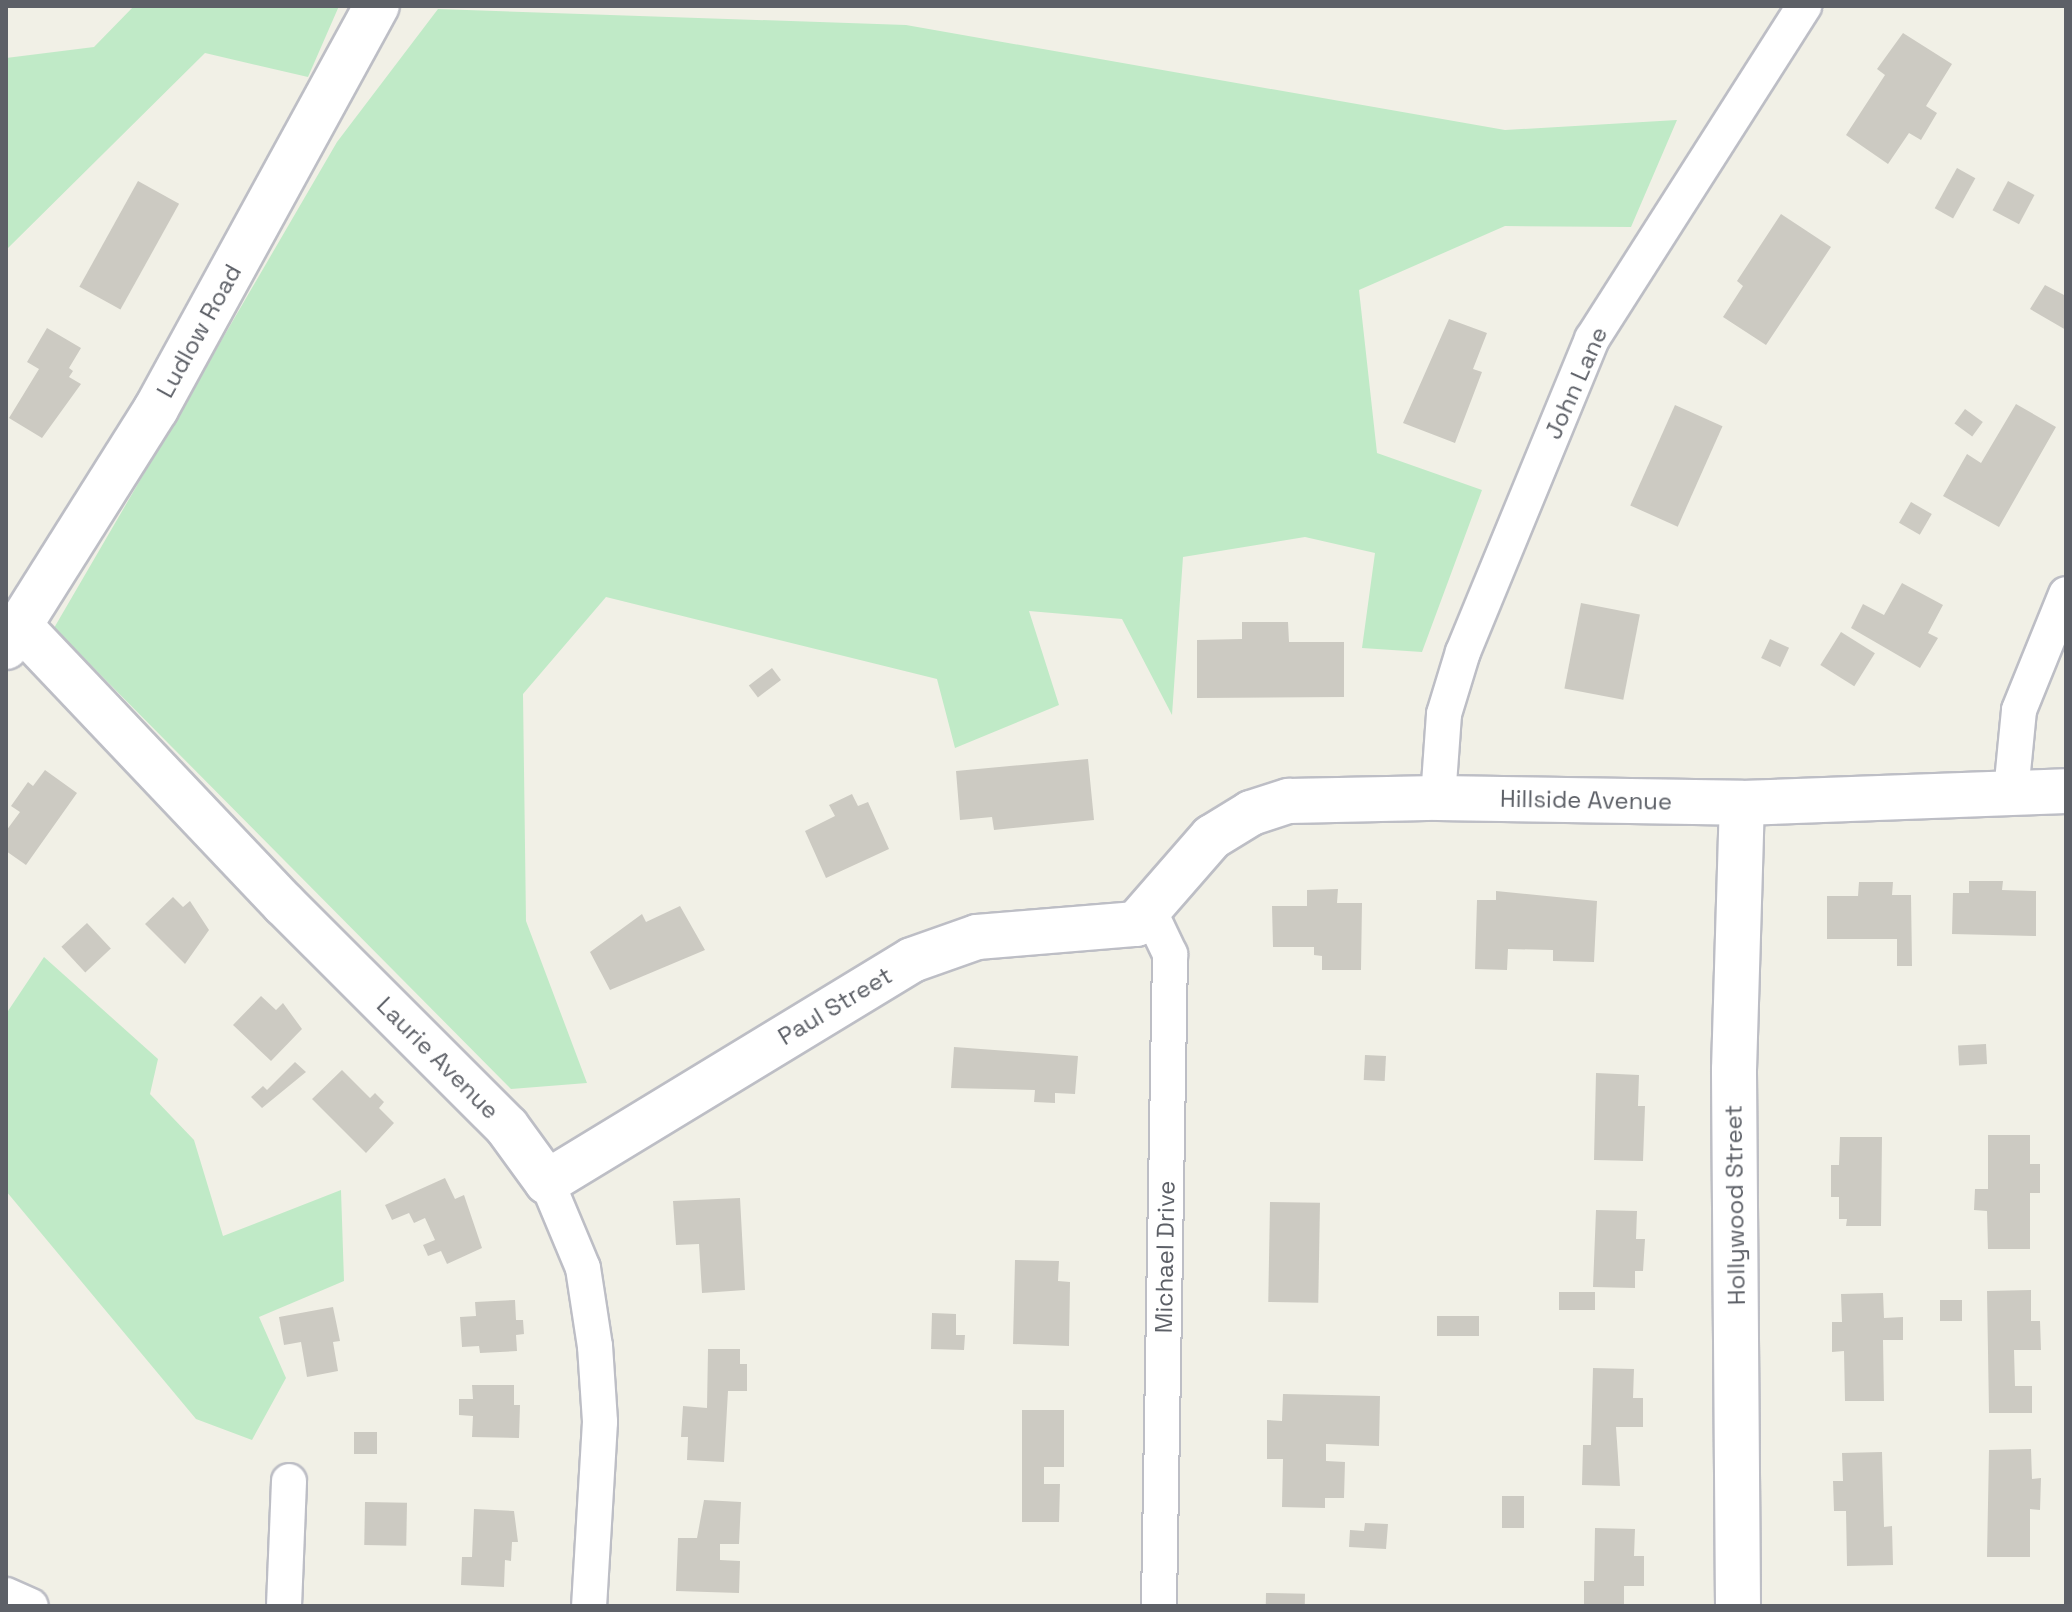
<!DOCTYPE html>
<html>
<head>
<meta charset="utf-8">
<style>
  body { margin:0 }
  #map { position:relative; width:2072px; height:1612px; overflow:hidden; background:#f1f0e6; font-family:"Space Grotesk",sans-serif }
  div>[style] { position:absolute }
  .green>* { inset:0; background:#c0eac7 }
  .building>* { inset:0; background:#cccac2; transform-origin:0 0 }
  .roads { filter:drop-shadow(2px 0 #bdbec5) drop-shadow(-2px 0 #bdbec5) drop-shadow(0 2px #bdbec5) drop-shadow(0 -2px #bdbec5) }
  .minor>* { height:34px; margin:-17px; padding:0 17px; transform-origin:17px; border-radius:17px; background:#fff }
  .tertiary>* { height:44px; margin:-22px; padding:0 22px; transform-origin:22px; border-radius:22px; background:#fff }
  span { translate:-50% -50%; white-space:nowrap; text-align:center; line-height:1.15; -webkit-text-stroke:8px #fff; paint-order:stroke }
  .street-label { font-size:24px; color:#5d6067 }
  .frame { position:absolute; inset:0; border:8px solid #5d6067; pointer-events:none }
</style>
</head>
<body>
<div id="map">
  <div class="green">
    <div style="clip-path:polygon(134px 6px,339px 6px,308px 77px,205px 53px,6px 250px,6px 58px,94px 47px)"></div>
    <div style="clip-path:polygon(438px 9px,906px 25px,1505px 130px,1677px 120px,1631px 227px,1505px 226px,1359px 290px,1377px 453px,1482px 490px,1422px 652px,1362px 648px,1375px 553px,1305px 537px,1183px 557px,1172px 715px,1122px 619px,1029px 611px,1059px 705px,955px 748px,937px 679px,606px 597px,523px 694px,526px 921px,587px 1083px,511px 1089px,54px 628px,337px 142px)"></div>
    <div style="clip-path:polygon(44px 957px,158px 1059px,150px 1094px,194px 1140px,223px 1236px,341px 1190px,344px 1281px,259px 1317px,286px 1378px,252px 1440px,196px 1419px,6px 1191px,6px 1014px)"></div>
  </div>
  <div class="building">
    <div style="clip-path:polygon(1903px 33px,1952px 64px,1926px 106px,1937px 113px,1921px 140px,1909px 133px,1888px 164px,1846px 135px,1885px 75px,1877px 69px)"></div>
    <div style="left:1957px;top:168px;width:21px;height:46px;rotate:29deg"></div>
    <div style="left:138px;top:181px;width:47px;height:121px;rotate:29deg"></div>
    <div style="left:2008px;top:181px;width:30px;height:33px;rotate:28deg"></div>
    <div style="clip-path:polygon(1781px 214px,1831px 247px,1766px 345px,1723px 317px,1743px 286px,1737px 281px)"></div>
    <div style="clip-path:polygon(2045px 285px,2064px 295px,2066px 291px,2066px 330px,2030px 309px)"></div>
    <div style="clip-path:polygon(1449px 319px,1487px 333px,1473px 369px,1482px 372px,1455px 443px,1403px 423px)"></div>
    <div style="clip-path:polygon(47px 328px,81px 348px,69px 368px,73px 371px,69px 377px,81px 384px,42px 438px,9px 418px,39px 369px,27px 362px)"></div>
    <div style="clip-path:polygon(2016px 404px,2056px 427px,1999px 527px,1943px 496px,1967px 454px,1981px 463px)"></div>
    <div style="left:1675px;top:405px;width:52px;height:110px;rotate:24deg"></div>
    <div style="left:1965px;top:409px;width:22px;height:18px;rotate:36deg"></div>
    <div style="left:1911px;top:502px;width:24px;height:24px;rotate:30deg"></div>
    <div style="clip-path:polygon(1902px 583px,1943px 605px,1928px 633px,1938px 638px,1920px 668px,1851px 628px,1863px 604px,1884px 615px)"></div>
    <div style="left:1581px;top:603px;width:60px;height:87px;rotate:11deg"></div>
    <div style="clip-path:polygon(1242px 622px,1288px 622px,1289px 642px,1344px 642px,1344px 697px,1197px 698px,1197px 640px,1242px 639px)"></div>
    <div style="left:1841px;top:632px;width:40px;height:39px;rotate:32deg"></div>
    <div style="left:1770px;top:639px;width:21px;height:21px;rotate:25deg"></div>
    <div style="left:772px;top:668px;width:15px;height:29px;rotate:53deg"></div>
    <div style="clip-path:polygon(1088px 759px,1094px 820px,994px 830px,992px 817px,960px 820px,956px 771px)"></div>
    <div style="clip-path:polygon(45px 770px,77px 793px,26px 865px,6px 851px,6px 831px,20px 812px,11px 806px,28px 782px,33px 786px)"></div>
    <div style="clip-path:polygon(852px 794px,858px 806px,868px 802px,889px 849px,826px 878px,805px 831px,835px 816px,829px 805px)"></div>
    <div style="clip-path:polygon(1969px 881px,2003px 881px,2002px 890px,2036px 891px,2036px 936px,1952px 934px,1953px 893px,1969px 893px)"></div>
    <div style="clip-path:polygon(1859px 882px,1893px 882px,1892px 895px,1911px 895px,1912px 966px,1897px 966px,1897px 939px,1827px 939px,1827px 896px,1858px 896px)"></div>
    <div style="clip-path:polygon(1338px 889px,1337px 903px,1362px 903px,1361px 970px,1322px 970px,1322px 956px,1314px 955px,1314px 947px,1273px 947px,1272px 906px,1307px 906px,1307px 890px)"></div>
    <div style="clip-path:polygon(1496px 891px,1597px 901px,1594px 962px,1553px 961px,1553px 950px,1508px 949px,1507px 970px,1475px 969px,1477px 900px,1496px 900px)"></div>
    <div style="clip-path:polygon(173px 897px,183px 907px,190px 901px,209px 930px,185px 964px,145px 924px)"></div>
    <div style="clip-path:polygon(680px 906px,705px 950px,610px 990px,590px 952px,642px 914px,646px 922px)"></div>
    <div style="left:87px;top:923px;width:35px;height:35px;rotate:47deg"></div>
    <div style="clip-path:polygon(261px 996px,276px 1010px,283px 1003px,302px 1029px,271px 1061px,233px 1025px)"></div>
    <div style="left:1986px;top:1044px;width:20px;height:28px;rotate:87deg"></div>
    <div style="clip-path:polygon(954px 1047px,1078px 1056px,1075px 1094px,1055px 1093px,1055px 1103px,1034px 1102px,1035px 1090px,951px 1088px)"></div>
    <div style="left:1365px;top:1055px;width:21px;height:25px;rotate:3deg"></div>
    <div style="clip-path:polygon(295px 1062px,306px 1072px,262px 1108px,251px 1097px,263px 1086px,267px 1090px)"></div>
    <div style="clip-path:polygon(342px 1070px,370px 1098px,375px 1093px,384px 1102px,379px 1108px,394px 1123px,366px 1153px,312px 1099px)"></div>
    <div style="clip-path:polygon(1596px 1073px,1639px 1075px,1638px 1106px,1645px 1106px,1643px 1161px,1594px 1160px)"></div>
    <div style="clip-path:polygon(1988px 1135px,2030px 1135px,2030px 1164px,2040px 1164px,2040px 1193px,2030px 1193px,2030px 1249px,1988px 1249px,1987px 1211px,1974px 1210px,1975px 1189px,1988px 1189px)"></div>
    <div style="clip-path:polygon(1840px 1137px,1882px 1137px,1881px 1226px,1846px 1226px,1847px 1219px,1839px 1219px,1839px 1197px,1831px 1197px,1831px 1165px,1839px 1165px)"></div>
    <div style="clip-path:polygon(445px 1178px,455px 1199px,464px 1195px,482px 1248px,447px 1264px,441px 1251px,428px 1256px,423px 1245px,435px 1240px,425px 1218px,414px 1223px,409px 1213px,392px 1220px,385px 1205px)"></div>
    <div style="clip-path:polygon(740px 1198px,745px 1290px,702px 1293px,699px 1244px,676px 1245px,673px 1201px)"></div>
    <div style="left:1270px;top:1202px;width:50px;height:100px;rotate:1deg"></div>
    <div style="clip-path:polygon(1596px 1210px,1637px 1211px,1636px 1239px,1645px 1239px,1643px 1271px,1635px 1271px,1635px 1288px,1593px 1287px)"></div>
    <div style="clip-path:polygon(1015px 1260px,1059px 1261px,1058px 1281px,1070px 1282px,1069px 1346px,1013px 1344px)"></div>
    <div style="clip-path:polygon(2031px 1290px,2031px 1321px,2040px 1321px,2041px 1350px,2014px 1350px,2015px 1386px,2032px 1386px,2032px 1413px,1989px 1413px,1987px 1291px)"></div>
    <div style="left:1559px;top:1292px;width:36px;height:18px"></div>
    <div style="clip-path:polygon(1883px 1293px,1884px 1318px,1903px 1317px,1903px 1340px,1883px 1340px,1884px 1401px,1845px 1401px,1844px 1351px,1832px 1352px,1832px 1322px,1842px 1322px,1841px 1294px)"></div>
    <div style="clip-path:polygon(515px 1300px,516px 1320px,523px 1320px,524px 1334px,516px 1335px,517px 1351px,480px 1353px,479px 1346px,462px 1347px,460px 1317px,476px 1316px,475px 1302px)"></div>
    <div style="left:1940px;top:1300px;width:22px;height:21px"></div>
    <div style="clip-path:polygon(333px 1307px,340px 1341px,333px 1342px,338px 1371px,307px 1377px,301px 1342px,284px 1345px,279px 1317px)"></div>
    <div style="clip-path:polygon(932px 1313px,956px 1314px,956px 1335px,965px 1335px,964px 1350px,931px 1349px)"></div>
    <div style="left:1437px;top:1316px;width:42px;height:20px"></div>
    <div style="clip-path:polygon(708px 1349px,740px 1349px,740px 1364px,747px 1364px,747px 1391px,728px 1391px,724px 1462px,687px 1460px,688px 1437px,681px 1437px,683px 1406px,707px 1408px)"></div>
    <div style="clip-path:polygon(1593px 1368px,1634px 1369px,1633px 1398px,1643px 1398px,1643px 1427px,1616px 1427px,1620px 1486px,1582px 1485px,1583px 1445px,1591px 1445px)"></div>
    <div style="clip-path:polygon(472px 1385px,514px 1385px,514px 1405px,520px 1405px,519px 1438px,472px 1437px,473px 1416px,459px 1415px,459px 1399px,473px 1399px)"></div>
    <div style="clip-path:polygon(1283px 1394px,1380px 1396px,1379px 1446px,1326px 1444px,1326px 1461px,1345px 1462px,1344px 1498px,1325px 1498px,1325px 1508px,1282px 1507px,1283px 1459px,1267px 1459px,1267px 1420px,1282px 1421px)"></div>
    <div style="clip-path:polygon(1022px 1410px,1064px 1410px,1064px 1467px,1044px 1467px,1044px 1484px,1060px 1484px,1059px 1522px,1022px 1522px)"></div>
    <div style="left:354px;top:1432px;width:23px;height:22px"></div>
    <div style="clip-path:polygon(2031px 1449px,2032px 1479px,2041px 1478px,2040px 1510px,2030px 1509px,2030px 1557px,1987px 1557px,1989px 1450px)"></div>
    <div style="clip-path:polygon(1882px 1452px,1884px 1527px,1892px 1526px,1893px 1565px,1847px 1566px,1846px 1511px,1834px 1511px,1833px 1481px,1843px 1481px,1842px 1453px)"></div>
    <div style="left:1502px;top:1496px;width:22px;height:32px"></div>
    <div style="clip-path:polygon(704px 1500px,741px 1502px,739px 1544px,720px 1544px,720px 1560px,740px 1561px,739px 1593px,676px 1591px,678px 1538px,697px 1538px)"></div>
    <div style="left:365px;top:1502px;width:42px;height:43px;rotate:1deg"></div>
    <div style="clip-path:polygon(474px 1509px,514px 1511px,518px 1542px,512px 1542px,511px 1561px,505px 1560px,504px 1587px,461px 1585px,462px 1557px,472px 1557px)"></div>
    <div style="clip-path:polygon(1365px 1523px,1388px 1524px,1386px 1549px,1349px 1547px,1350px 1530px,1364px 1531px)"></div>
    <div style="clip-path:polygon(1595px 1528px,1635px 1529px,1634px 1556px,1644px 1556px,1644px 1586px,1624px 1586px,1624px 1606px,1584px 1606px,1584px 1581px,1594px 1581px)"></div>
    <div style="left:1266px;top:1593px;width:39px;height:13px;rotate:1deg"></div>
  </div>
  <div class="roads">
    <div class="minor">
      <div style="left:2011px;top:792px;width:82px;rotate:-84.4deg"></div>
      <div style="left:2019px;top:710px;width:125px;rotate:-67.9deg"></div>
      <div style="left:1438px;top:798px;width:84px;rotate:-85.9deg"></div>
      <div style="left:1444px;top:714px;width:65px;rotate:-73deg"></div>
      <div style="left:1463px;top:652px;width:339px;rotate:-67.6deg"></div>
      <div style="left:1592px;top:339px;width:395px;rotate:-57.5deg"></div>
      <div style="left:1150px;top:912px;width:47px;rotate:64.5deg"></div>
      <div style="left:1170px;top:954px;width:652px;rotate:90.97deg"></div>
      <div style="left:547px;top:1182px;width:93px;rotate:67.3deg"></div>
      <div style="left:583px;top:1268px;width:79px;rotate:81.3deg"></div>
      <div style="left:595px;top:1346px;width:76px;rotate:86.2deg"></div>
      <div style="left:600px;top:1422px;width:184px;rotate:93.4deg"></div>
      <div style="left:6px;top:1595px;width:27px;rotate:24deg"></div>
      <div style="left:284px;top:1606px;width:125px;rotate:-87.7deg"></div>
    </div>
    <div class="tertiary">
      <div style="left:21px;top:627px;width:382px;rotate:46.5deg"></div>
      <div style="left:284px;top:904px;width:315px;rotate:45deg"></div>
      <div style="left:507px;top:1127px;width:68px;rotate:54deg"></div>
      <div style="left:547px;top:1182px;width:427px;rotate:-31.3deg"></div>
      <div style="left:912px;top:960px;width:69px;rotate:-19.5deg"></div>
      <div style="left:977px;top:937px;width:160px;rotate:-4.7deg"></div>
      <div style="left:1136px;top:924px;width:116px;rotate:-48.9deg"></div>
      <div style="left:1212px;top:837px;width:46px;rotate:-31.6deg"></div>
      <div style="left:1251px;top:813px;width:40px;rotate:-18deg"></div>
      <div style="left:1289px;top:801px;width:149px;rotate:-1.2deg"></div>
      <div style="left:1438px;top:798px;width:304px;rotate:0.9deg"></div>
      <div style="left:1742px;top:803px;width:324px;rotate:-2.1deg"></div>
      <div style="left:6px;top:647px;width:281px;rotate:-57.8deg"></div>
      <div style="left:156px;top:409px;width:460px;rotate:-61.3deg"></div>
      <div style="left:1738px;top:1606px;width:536px;rotate:-90.43deg"></div>
      <div style="left:1734px;top:1070px;width:267px;rotate:-88.3deg"></div>
    </div>
  </div>
  <div class="street-label">
    <span style="left:199px;top:331px;rotate:-61deg">Ludlow Road</span>
    <span style="left:1576px;top:383px;rotate:-66deg">John Lane</span>
    <span style="left:1586px;top:800px;rotate:1deg">Hillside Avenue</span>
    <span style="left:835px;top:1006px;rotate:-31deg">Paul Street</span>
    <span style="left:438px;top:1058px;rotate:45deg">Laurie Avenue</span>
    <span style="left:1735px;top:1205px;rotate:-91deg">Hollywood Street</span>
    <span style="left:1165px;top:1257px;rotate:-89deg">Michael Drive</span>
  </div>
  <div class="frame"></div>
</div>
</body>
</html>
